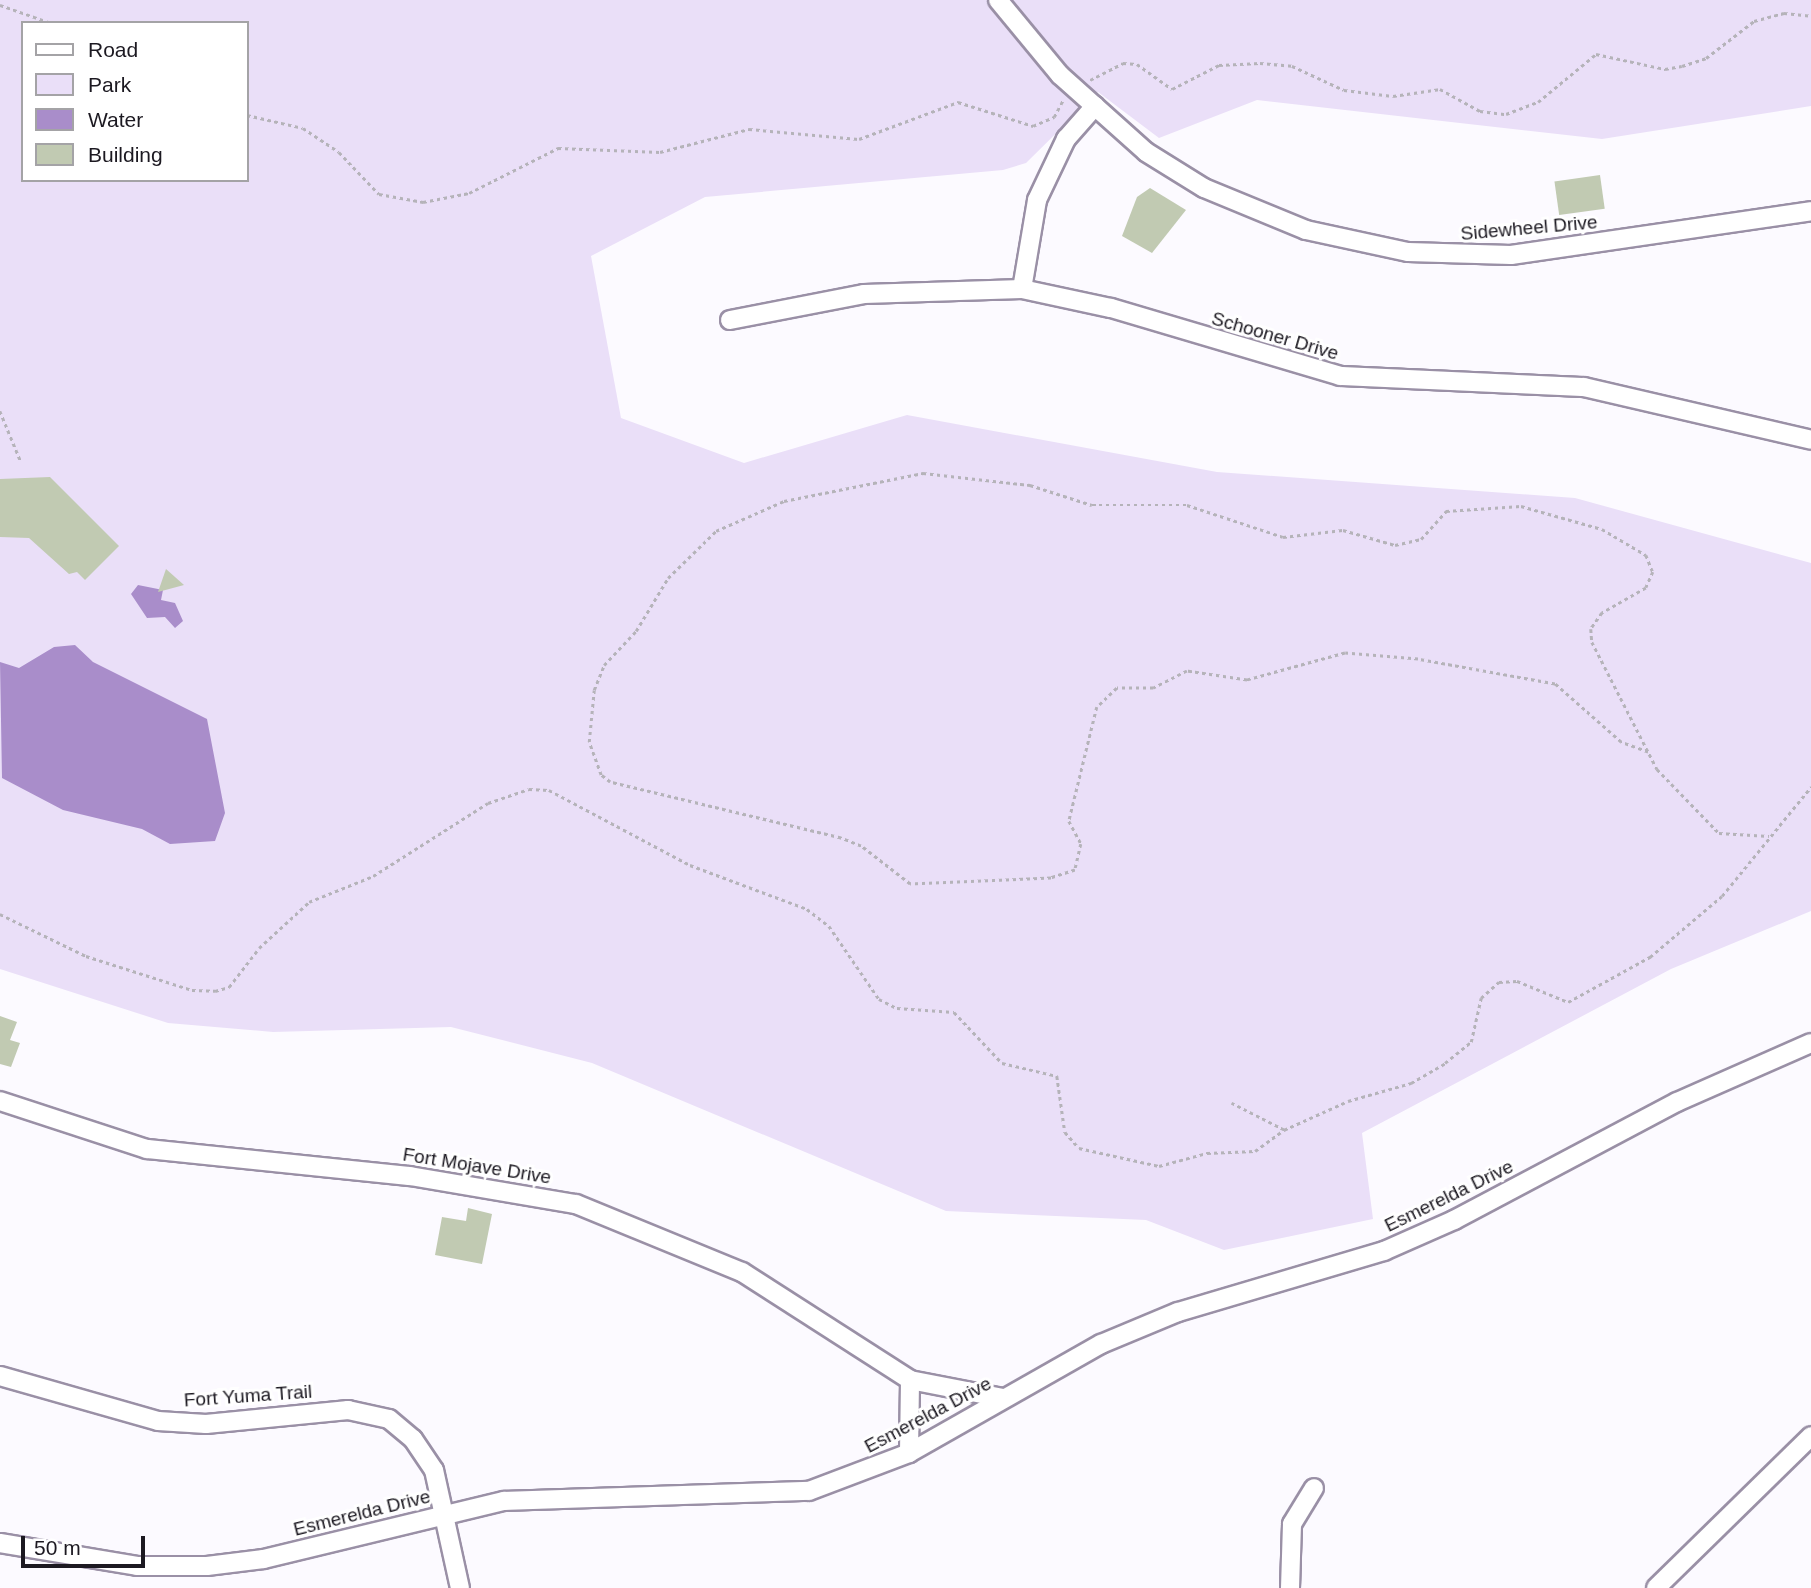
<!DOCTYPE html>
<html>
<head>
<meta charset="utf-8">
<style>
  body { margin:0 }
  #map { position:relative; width:1811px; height:1588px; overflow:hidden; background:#fcfaff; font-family:Helvetica,sans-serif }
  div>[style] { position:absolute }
  .green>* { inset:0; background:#eadff8 }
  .water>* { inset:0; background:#a98dca }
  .building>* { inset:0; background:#c1cab2; transform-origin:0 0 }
  .path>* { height:2.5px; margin-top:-1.25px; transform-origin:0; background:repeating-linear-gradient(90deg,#b5b3b9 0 3.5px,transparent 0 7px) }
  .roads { filter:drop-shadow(2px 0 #9a90a6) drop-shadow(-2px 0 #9a90a6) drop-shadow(0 2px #9a90a6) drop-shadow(0 -2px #9a90a6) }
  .street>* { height:18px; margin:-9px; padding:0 9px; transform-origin:9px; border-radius:9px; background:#fff }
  span { translate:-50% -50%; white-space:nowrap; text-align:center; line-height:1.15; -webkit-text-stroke:6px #fff; paint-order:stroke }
  .street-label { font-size:19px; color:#1c1921 }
  .legend { position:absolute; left:21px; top:21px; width:228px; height:161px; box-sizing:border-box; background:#fff; border:2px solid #a4a3a6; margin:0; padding:9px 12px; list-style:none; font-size:21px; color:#1c1921 }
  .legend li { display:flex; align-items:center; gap:14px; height:35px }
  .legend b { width:35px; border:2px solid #a4a3a6 }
  .scale { position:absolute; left:21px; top:1536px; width:124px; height:32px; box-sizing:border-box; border:4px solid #1c1921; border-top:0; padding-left:9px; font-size:21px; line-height:24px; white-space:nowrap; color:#1c1921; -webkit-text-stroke:5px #fff; paint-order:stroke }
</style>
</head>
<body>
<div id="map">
  <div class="green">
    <div style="clip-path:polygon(evenodd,0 0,1811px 0,1811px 106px,1602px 139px,1257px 100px,1159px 138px,1098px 92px,1026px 163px,1003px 170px,705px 197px,591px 256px,621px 418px,744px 463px,907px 415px,1217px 472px,1575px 498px,1811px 563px,1811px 911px,1671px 969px,1362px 1133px,1373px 1219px,1224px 1250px,1146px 1220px,946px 1211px,592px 1063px,451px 1027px,273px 1032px,168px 1023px,0 969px,0 0,23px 23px,247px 23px,247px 180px,23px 180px,23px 23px)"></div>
  </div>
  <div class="water">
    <div style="clip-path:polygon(138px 585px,163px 590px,161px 600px,175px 603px,183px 621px,175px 628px,165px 617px,147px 618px,131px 594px)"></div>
    <div style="clip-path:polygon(75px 645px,93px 662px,207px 719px,225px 813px,215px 841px,170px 844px,142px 829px,63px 810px,2px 778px,0 662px,19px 668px,54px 647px)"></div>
  </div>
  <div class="building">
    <div style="left:1600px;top:175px;width:34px;height:46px;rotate:82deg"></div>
    <div style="clip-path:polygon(1150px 188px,1186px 210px,1152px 253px,1122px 236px,1137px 197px)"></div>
    <div style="clip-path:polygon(50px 477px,119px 546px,85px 580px,77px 572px,69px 574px,29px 538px,0 537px,0 479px)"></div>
    <div style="clip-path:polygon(166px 569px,184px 585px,158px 592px)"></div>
    <div style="clip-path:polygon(0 1016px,17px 1022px,10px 1040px,20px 1043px,11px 1067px,0 1064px)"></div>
    <div style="clip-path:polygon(468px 1208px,492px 1214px,482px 1264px,435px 1255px,442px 1217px,466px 1221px)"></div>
  </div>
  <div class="path">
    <div style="left:0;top:5px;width:54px;rotate:19.4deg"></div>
    <div style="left:1090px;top:80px;width:37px;rotate:-27deg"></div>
    <div style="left:1123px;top:63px;width:14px;rotate:4deg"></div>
    <div style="left:1137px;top:64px;width:43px;rotate:35.5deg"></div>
    <div style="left:1172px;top:89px;width:53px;rotate:-27.1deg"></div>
    <div style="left:1219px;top:65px;width:41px;rotate:-2.8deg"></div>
    <div style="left:1260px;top:63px;width:32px;rotate:5deg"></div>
    <div style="left:1292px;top:66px;width:57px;rotate:24.8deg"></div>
    <div style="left:1344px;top:90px;width:49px;rotate:7deg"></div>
    <div style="left:1393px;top:96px;width:48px;rotate:-8.5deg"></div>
    <div style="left:1440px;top:89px;width:46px;rotate:28.8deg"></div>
    <div style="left:1480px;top:111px;width:26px;rotate:7deg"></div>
    <div style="left:1506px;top:114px;width:34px;rotate:-21deg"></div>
    <div style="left:1538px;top:102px;width:75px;rotate:-39.6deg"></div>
    <div style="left:1596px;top:54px;width:71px;rotate:12.3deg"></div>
    <div style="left:1665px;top:69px;width:17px;rotate:-10deg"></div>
    <div style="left:1682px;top:66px;width:25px;rotate:-18deg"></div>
    <div style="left:1706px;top:58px;width:61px;rotate:-37.6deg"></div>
    <div style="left:1754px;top:21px;width:31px;rotate:-15deg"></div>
    <div style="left:1784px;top:13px;width:27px;rotate:6deg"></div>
    <div style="left:247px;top:115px;width:57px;rotate:13.1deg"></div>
    <div style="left:303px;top:128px;width:43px;rotate:33.7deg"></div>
    <div style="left:339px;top:152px;width:58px;rotate:46.4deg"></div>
    <div style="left:379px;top:194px;width:45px;rotate:10.3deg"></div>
    <div style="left:423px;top:202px;width:47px;rotate:-11.1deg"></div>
    <div style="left:469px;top:193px;width:100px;rotate:-26.8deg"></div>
    <div style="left:558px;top:148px;width:102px;rotate:2.2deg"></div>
    <div style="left:660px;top:152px;width:92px;rotate:-14.5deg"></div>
    <div style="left:749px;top:129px;width:110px;rotate:5.2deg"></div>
    <div style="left:859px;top:139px;width:106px;rotate:-20.5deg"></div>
    <div style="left:958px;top:102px;width:79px;rotate:17.7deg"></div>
    <div style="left:1033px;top:126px;width:23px;rotate:-23deg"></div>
    <div style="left:1054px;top:117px;width:19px;rotate:-62deg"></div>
    <div style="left:0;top:411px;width:55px;rotate:67.6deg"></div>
    <div style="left:1648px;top:752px;width:29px;rotate:-160deg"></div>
    <div style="left:1621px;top:742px;width:88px;rotate:-138.7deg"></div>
    <div style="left:1555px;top:684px;width:139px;rotate:-169.7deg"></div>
    <div style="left:1418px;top:659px;width:73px;rotate:-175.3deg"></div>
    <div style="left:1345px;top:653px;width:102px;rotate:164.6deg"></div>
    <div style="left:1247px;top:680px;width:61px;rotate:-171.5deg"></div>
    <div style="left:1187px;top:671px;width:38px;rotate:153deg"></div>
    <div style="left:1153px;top:688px;width:36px;rotate:180deg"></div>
    <div style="left:1117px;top:688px;width:28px;rotate:136deg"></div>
    <div style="left:1097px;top:707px;width:117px;rotate:103.8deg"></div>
    <div style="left:1069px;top:821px;width:26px;rotate:62deg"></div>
    <div style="left:1081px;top:844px;width:27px;rotate:103deg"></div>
    <div style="left:1075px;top:870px;width:25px;rotate:162deg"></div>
    <div style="left:1051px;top:878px;width:141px;rotate:177.6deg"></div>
    <div style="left:910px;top:884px;width:62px;rotate:-142.2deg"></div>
    <div style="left:861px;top:846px;width:22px;rotate:-158deg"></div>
    <div style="left:841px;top:838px;width:238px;rotate:-166.4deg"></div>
    <div style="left:610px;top:782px;width:11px;rotate:-142deg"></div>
    <div style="left:601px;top:775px;width:35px;rotate:-110deg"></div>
    <div style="left:589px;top:742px;width:52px;rotate:-84.5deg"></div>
    <div style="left:594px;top:690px;width:27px;rotate:-68deg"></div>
    <div style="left:604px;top:665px;width:47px;rotate:-46.7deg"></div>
    <div style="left:636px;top:631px;width:62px;rotate:-58.9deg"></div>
    <div style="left:668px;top:578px;width:67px;rotate:-44.4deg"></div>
    <div style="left:716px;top:531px;width:74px;rotate:-23.8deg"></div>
    <div style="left:784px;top:501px;width:142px;rotate:-11.4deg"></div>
    <div style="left:923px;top:473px;width:108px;rotate:6.4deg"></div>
    <div style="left:1030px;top:485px;width:65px;rotate:17.9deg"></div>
    <div style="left:1092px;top:505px;width:95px"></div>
    <div style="left:1187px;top:505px;width:101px;rotate:18.4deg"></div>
    <div style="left:1283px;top:537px;width:60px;rotate:-6.7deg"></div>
    <div style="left:1343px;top:530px;width:54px;rotate:16.1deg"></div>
    <div style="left:1395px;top:545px;width:27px;rotate:-13deg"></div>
    <div style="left:1421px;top:539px;width:38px;rotate:-48deg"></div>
    <div style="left:1446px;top:511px;width:75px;rotate:-3.8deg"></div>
    <div style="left:1521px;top:506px;width:84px;rotate:15.9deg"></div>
    <div style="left:1602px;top:529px;width:51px;rotate:30.6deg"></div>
    <div style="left:1646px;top:555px;width:18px;rotate:68deg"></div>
    <div style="left:1653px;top:572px;width:17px;rotate:114deg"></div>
    <div style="left:1646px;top:588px;width:51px;rotate:150.4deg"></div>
    <div style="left:1602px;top:613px;width:19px;rotate:125deg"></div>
    <div style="left:1591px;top:629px;width:13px;rotate:86deg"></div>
    <div style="left:1592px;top:642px;width:143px;rotate:62.9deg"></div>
    <div style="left:1657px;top:769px;width:89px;rotate:45.9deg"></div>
    <div style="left:1719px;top:833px;width:50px;rotate:3.4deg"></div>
    <div style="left:0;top:914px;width:96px;rotate:26deg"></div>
    <div style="left:86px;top:956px;width:111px;rotate:17.8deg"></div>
    <div style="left:192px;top:990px;width:23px;rotate:2deg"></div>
    <div style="left:215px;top:991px;width:15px;rotate:-16deg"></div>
    <div style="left:229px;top:987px;width:49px;rotate:-52.4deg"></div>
    <div style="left:259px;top:948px;width:68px;rotate:-42.6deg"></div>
    <div style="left:309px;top:902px;width:69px;rotate:-22.1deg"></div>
    <div style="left:373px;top:876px;width:136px;rotate:-32.4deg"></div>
    <div style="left:488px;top:803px;width:43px;rotate:-18.9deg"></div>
    <div style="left:529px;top:789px;width:20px;rotate:3deg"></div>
    <div style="left:549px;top:790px;width:160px;rotate:28deg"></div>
    <div style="left:690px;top:865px;width:125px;rotate:20.6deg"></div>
    <div style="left:807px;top:909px;width:28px;rotate:38deg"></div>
    <div style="left:829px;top:926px;width:88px;rotate:55.6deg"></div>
    <div style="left:879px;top:999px;width:20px;rotate:27deg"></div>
    <div style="left:897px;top:1008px;width:57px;rotate:4deg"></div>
    <div style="left:954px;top:1012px;width:70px;rotate:46.7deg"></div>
    <div style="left:1002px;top:1063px;width:57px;rotate:13.3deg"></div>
    <div style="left:1057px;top:1076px;width:57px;rotate:81.9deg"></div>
    <div style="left:1065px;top:1132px;width:21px;rotate:49deg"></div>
    <div style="left:1079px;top:1148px;width:82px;rotate:12.7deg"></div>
    <div style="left:1159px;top:1166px;width:50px;rotate:-15.2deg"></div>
    <div style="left:1207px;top:1153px;width:48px;rotate:-2.4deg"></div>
    <div style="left:1255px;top:1151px;width:36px;rotate:-36deg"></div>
    <div style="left:1284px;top:1130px;width:59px;rotate:-153deg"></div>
    <div style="left:1284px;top:1130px;width:70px;rotate:-24.4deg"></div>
    <div style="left:1348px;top:1101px;width:66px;rotate:-15.9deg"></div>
    <div style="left:1411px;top:1083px;width:39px;rotate:-30deg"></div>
    <div style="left:1445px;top:1063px;width:33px;rotate:-39deg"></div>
    <div style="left:1471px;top:1042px;width:45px;rotate:-77.2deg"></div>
    <div style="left:1481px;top:998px;width:24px;rotate:-42deg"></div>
    <div style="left:1499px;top:982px;width:18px;rotate:-3deg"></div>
    <div style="left:1517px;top:981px;width:55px;rotate:22.4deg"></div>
    <div style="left:1568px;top:1002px;width:94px;rotate:-28.8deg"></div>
    <div style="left:1650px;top:957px;width:94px;rotate:-40.3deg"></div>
    <div style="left:1722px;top:896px;width:141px;rotate:-50.8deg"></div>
  </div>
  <div class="roads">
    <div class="street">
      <div style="left:998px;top:0;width:97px;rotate:50.4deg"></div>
      <div style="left:1060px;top:75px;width:115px;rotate:41.8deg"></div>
      <div style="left:1146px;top:152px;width:68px;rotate:31.8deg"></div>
      <div style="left:1204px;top:188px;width:110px;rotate:22.4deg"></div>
      <div style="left:1306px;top:230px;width:104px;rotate:12.2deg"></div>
      <div style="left:1408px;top:252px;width:103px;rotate:1.7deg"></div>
      <div style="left:1511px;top:255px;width:303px;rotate:-8.3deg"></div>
      <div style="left:1022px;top:289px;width:90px;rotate:-80.4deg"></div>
      <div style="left:1037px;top:200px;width:68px;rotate:-64.6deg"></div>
      <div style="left:1066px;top:139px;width:44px;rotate:-48.7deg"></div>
      <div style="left:730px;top:320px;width:136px;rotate:-11deg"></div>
      <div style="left:864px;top:294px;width:158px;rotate:-1.8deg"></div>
      <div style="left:1022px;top:289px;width:91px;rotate:12.1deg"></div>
      <div style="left:1111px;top:308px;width:239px;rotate:16.5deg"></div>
      <div style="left:1340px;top:376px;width:244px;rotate:2.6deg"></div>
      <div style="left:1584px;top:387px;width:233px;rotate:13.1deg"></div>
      <div style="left:0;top:1101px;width:155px;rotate:18.1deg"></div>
      <div style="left:147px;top:1149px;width:264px;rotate:5.9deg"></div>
      <div style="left:410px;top:1176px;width:168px;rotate:9.6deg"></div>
      <div style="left:576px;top:1204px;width:179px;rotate:22.3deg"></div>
      <div style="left:742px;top:1272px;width:200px;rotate:32.7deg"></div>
      <div style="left:0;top:1376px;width:164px;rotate:15.9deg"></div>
      <div style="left:158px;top:1421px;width:48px;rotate:3.6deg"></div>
      <div style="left:206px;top:1424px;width:143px;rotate:-5.6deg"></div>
      <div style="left:348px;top:1410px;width:42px;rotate:12.4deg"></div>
      <div style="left:389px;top:1419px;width:31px;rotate:40deg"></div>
      <div style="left:413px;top:1439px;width:37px;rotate:56deg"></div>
      <div style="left:434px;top:1470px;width:121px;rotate:77.6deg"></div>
      <div style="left:909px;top:1453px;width:73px;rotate:-89.2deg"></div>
      <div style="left:910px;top:1380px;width:95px;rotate:11deg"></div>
      <div style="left:0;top:1543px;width:139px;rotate:9.5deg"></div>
      <div style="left:137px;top:1566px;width:70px"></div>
      <div style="left:207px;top:1566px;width:57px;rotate:-7deg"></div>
      <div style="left:264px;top:1559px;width:247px;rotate:-13.6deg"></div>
      <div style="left:504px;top:1501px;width:305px;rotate:-1.9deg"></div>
      <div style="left:809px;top:1491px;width:107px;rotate:-20.8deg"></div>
      <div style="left:909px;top:1453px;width:221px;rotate:-29.6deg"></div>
      <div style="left:1101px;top:1344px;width:83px;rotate:-22.6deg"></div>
      <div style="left:1178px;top:1312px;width:215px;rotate:-16.5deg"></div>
      <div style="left:1384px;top:1251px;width:77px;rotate:-23.9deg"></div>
      <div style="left:1454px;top:1220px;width:252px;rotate:-27.9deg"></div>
      <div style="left:1677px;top:1102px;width:146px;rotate:-23.8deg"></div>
      <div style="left:1290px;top:1588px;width:64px;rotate:-88.2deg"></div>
      <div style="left:1292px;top:1524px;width:42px;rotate:-58.6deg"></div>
      <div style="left:1656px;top:1588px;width:217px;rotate:-44.4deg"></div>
    </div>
  </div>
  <div class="street-label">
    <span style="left:1529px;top:228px;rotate:-5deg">Sidewheel Drive</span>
    <span style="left:1275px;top:336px;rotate:16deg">Schooner Drive</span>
    <span style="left:477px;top:1166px;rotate:9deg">Fort Mojave Drive</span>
    <span style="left:1449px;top:1196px;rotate:-26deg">Esmerelda Drive</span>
    <span style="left:248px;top:1396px;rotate:-4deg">Fort Yuma Trail</span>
    <span style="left:928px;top:1415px;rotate:-28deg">Esmerelda Drive</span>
    <span style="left:362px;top:1513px;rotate:-14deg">Esmerelda Drive</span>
  </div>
  <ul class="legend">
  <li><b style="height:9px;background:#fff"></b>Road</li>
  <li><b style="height:19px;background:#eadff8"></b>Park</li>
  <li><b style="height:19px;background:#a98dca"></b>Water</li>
  <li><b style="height:19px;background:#c1cab2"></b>Building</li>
  </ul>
  <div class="scale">50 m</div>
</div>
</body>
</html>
